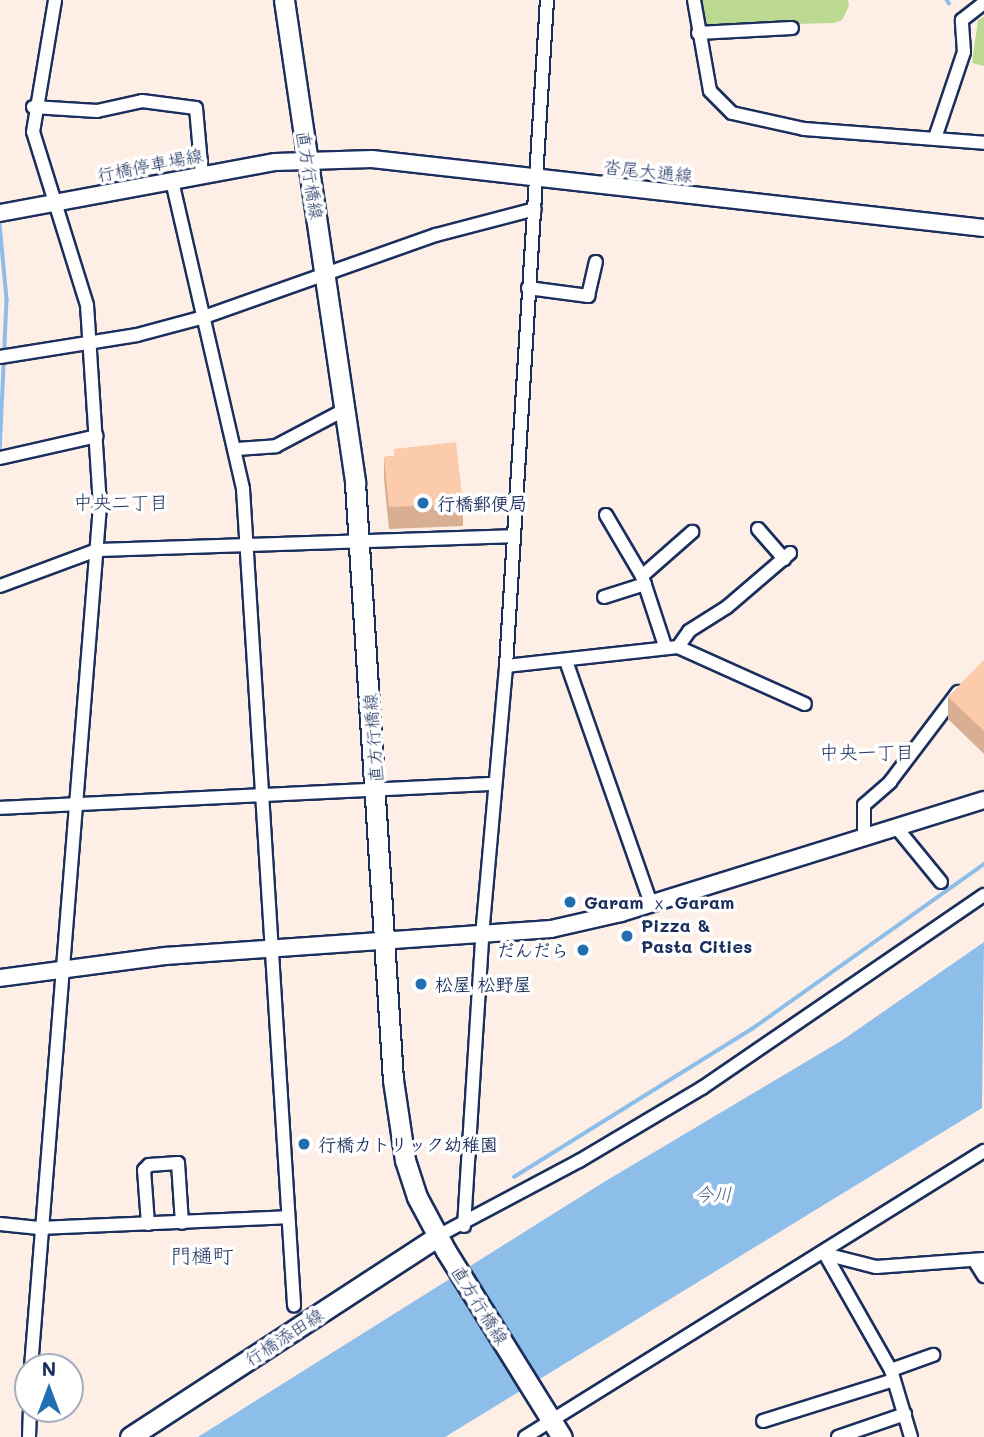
<!DOCTYPE html>
<html>
<head>
<meta charset="utf-8">
<style>
  body { margin:0 }
  #map { position:relative; width:984px; height:1437px; overflow:hidden; background:#feefe6; font-family:Mali,"Klee One",sans-serif }
  div>[style] { position:absolute }
  .green>* { inset:0; background:#bcd991 }
  .water>* { inset:0; background:#8dbee9 }
  .stream>* { height:3.5px; margin:-1.75px; padding:0 1.75px; transform-origin:1.75px; border-radius:1.75px; background:#8dbee9 }
  .roads { filter:drop-shadow(2px 0 #1b2f5e) drop-shadow(-2px 0 #1b2f5e) drop-shadow(0 2px #1b2f5e) drop-shadow(0 -2px #1b2f5e) }
  .street>* { height:12px; margin:-6px; padding:0 6px; transform-origin:6px; border-radius:6px; background:#fff }
  .secondary>* { height:16px; margin:-8px; padding:0 8px; transform-origin:8px; border-radius:8px; background:#fff }
  .primary>* { height:19px; margin:-9.5px; padding:0 9.5px; transform-origin:9.5px; border-radius:9.5px; background:#fff }
  .wall>* { inset:0; background:#d9af94 }
  .building>* { inset:0; background:#fccbac }
  .dots>* { width:19px; height:19px; translate:-50% -50%; box-sizing:border-box; border:4px solid #fff; border-radius:50% }
  span { translate:-50% -50%; white-space:nowrap; text-align:center; line-height:1.15; -webkit-text-stroke:7px #fff; paint-order:stroke }
  .street-label { font-size:18px; color:#1b2f5e }
  .poi-label { font-size:18px; color:#1b2f5e; font-weight:700 }
  .left { translate:0 -50%; text-align:left }
  .right { translate:-100% -50%; text-align:right }
  .neighbourhood-label { font-size:19px; color:#1b2f5e }
  .water-label { font-size:19px; color:#3d5a88; font-style:italic }
  .quarter-label { font-size:21px; color:#1b2f5e }
  .north { position:absolute; left:14px; top:1353px; width:70px; height:70px; box-sizing:border-box; background:#fff; border:2px solid #a4acbf; border-radius:50%; rotate:0deg; font-size:19px; font-weight:700; line-height:28px; text-align:center; color:#1b2f5e }
  .north::after { content:''; display:block; margin:auto; width:24px; height:32px; background:#1f6fb2; clip-path:polygon(50% 0,100% 100%,50% 72%,0 100%) }
</style>
</head>
<body>
<div id="map">
  <div class="green">
    <div style="clip-path:polygon(701px 0,848px 0,849px 6px,842px 20px,834px 23px,716px 26px,704px 25px)"></div>
    <div style="clip-path:polygon(984px 17px,984px 66px,972px 63px,978px 20px)"></div>
  </div>
  <div class="water">
    <div style="clip-path:polygon(984px 942px,982px 1108px,445px 1437px,198px 1437px,604px 1182px,841px 1041px)"></div>
  </div>
  <div class="stream">
    <div style="left:947px;top:0;width:4px;rotate:56deg"></div>
    <div style="left:0;top:224px;width:76px;rotate:84.7deg"></div>
    <div style="left:7px;top:300px;width:156px;rotate:92.6deg"></div>
    <div style="left:514px;top:1177px;width:280px;rotate:-31.9deg"></div>
    <div style="left:752px;top:1029px;width:285px;rotate:-35.4deg"></div>
  </div>
  <div class="roads">
    <div class="street">
      <div style="left:694px;top:0;width:92px;rotate:80deg"></div>
      <div style="left:710px;top:91px;width:31px;rotate:45deg"></div>
      <div style="left:732px;top:113px;width:74px;rotate:12.5deg"></div>
      <div style="left:804px;top:129px;width:181px;rotate:4.4deg"></div>
      <div style="left:698px;top:33px;width:94px;rotate:-3deg"></div>
      <div style="left:33px;top:107px;width:64px;rotate:3.6deg"></div>
      <div style="left:97px;top:111px;width:46px;rotate:-12.5deg"></div>
      <div style="left:142px;top:101px;width:54px;rotate:7.4deg"></div>
      <div style="left:196px;top:108px;width:67px;rotate:84.9deg"></div>
      <div style="left:935px;top:138px;width:91px;rotate:-71.4deg"></div>
      <div style="left:964px;top:52px;width:32px;rotate:-94deg"></div>
      <div style="left:962px;top:20px;width:28px;rotate:-38deg"></div>
      <div style="left:172px;top:181px;width:316px;rotate:77deg"></div>
      <div style="left:243px;top:489px;width:818px;rotate:86.42deg"></div>
      <div style="left:528px;top:288px;width:61px;rotate:7.6deg"></div>
      <div style="left:588px;top:296px;width:35px;rotate:-77deg"></div>
      <div style="left:0;top:357px;width:139px;rotate:-9.1deg"></div>
      <div style="left:137px;top:335px;width:69px;rotate:-15deg"></div>
      <div style="left:204px;top:317px;width:246px;rotate:-19.5deg"></div>
      <div style="left:436px;top:235px;width:102px;rotate:-14.7deg"></div>
      <div style="left:237px;top:449px;width:39px;rotate:-4deg"></div>
      <div style="left:276px;top:446px;width:79px;rotate:-27.9deg"></div>
      <div style="left:0;top:458px;width:99px;rotate:-12.8deg"></div>
      <div style="left:606px;top:515px;width:71px;rotate:59.5deg"></div>
      <div style="left:758px;top:529px;width:40px;rotate:49deg"></div>
      <div style="left:0;top:586px;width:103px;rotate:-20.4deg"></div>
      <div style="left:97px;top:550px;width:416px;rotate:-1.9deg"></div>
      <div style="left:604px;top:597px;width:43px;rotate:-17.6deg"></div>
      <div style="left:665px;top:646px;width:74px;rotate:-108.2deg"></div>
      <div style="left:642px;top:576px;width:67px;rotate:-41.3deg"></div>
      <div style="left:678px;top:647px;width:19px;rotate:-55deg"></div>
      <div style="left:689px;top:631px;width:45px;rotate:-32.3deg"></div>
      <div style="left:727px;top:607px;width:83px;rotate:-40.6deg"></div>
      <div style="left:566px;top:661px;width:257px;rotate:70.7deg"></div>
      <div style="left:506px;top:666px;width:173px;rotate:-6.3deg"></div>
      <div style="left:678px;top:647px;width:139px;rotate:24.2deg"></div>
      <div style="left:0;top:808px;width:494px;rotate:-2.8deg"></div>
      <div style="left:896px;top:827px;width:71px;rotate:50.7deg"></div>
      <div style="left:864px;top:837px;width:32px;rotate:-90deg"></div>
      <div style="left:864px;top:805px;width:35px;rotate:-41deg"></div>
      <div style="left:890px;top:782px;width:113px;rotate:-52.9deg"></div>
      <div style="left:0;top:1224px;width:39px;rotate:6deg"></div>
      <div style="left:39px;top:1228px;width:248px;rotate:-2.5deg"></div>
      <div style="left:148px;top:1224px;width:54px;rotate:-94.2deg"></div>
      <div style="left:144px;top:1170px;width:7px;rotate:-45deg"></div>
      <div style="left:149px;top:1165px;width:29px;rotate:-4deg"></div>
      <div style="left:178px;top:1163px;width:60px;rotate:86.2deg"></div>
      <div style="left:464px;top:1226px;width:291px;rotate:-86.4deg"></div>
      <div style="left:482px;top:936px;width:271px;rotate:-84.9deg"></div>
      <div style="left:506px;top:666px;width:667px;rotate:-86.48deg"></div>
      <div style="left:438px;top:1236px;width:160px;rotate:-28deg"></div>
      <div style="left:579px;top:1161px;width:143px;rotate:-30.7deg"></div>
      <div style="left:702px;top:1088px;width:342px;rotate:-34.4deg"></div>
      <div style="left:825px;top:1254px;width:133px;rotate:60.4deg"></div>
      <div style="left:891px;top:1370px;width:70px;rotate:73.4deg"></div>
      <div style="left:825px;top:1254px;width:53px;rotate:14.3deg"></div>
      <div style="left:876px;top:1267px;width:108px;rotate:-4.2deg"></div>
      <div style="left:974px;top:1260px;width:19px;rotate:58deg"></div>
      <div style="left:31px;top:1367px;width:864px;rotate:-85.42deg"></div>
      <div style="left:100px;top:506px;width:201px;rotate:-93.7deg"></div>
      <div style="left:87px;top:305px;width:181px;rotate:-107.3deg"></div>
      <div style="left:33px;top:132px;width:134px;rotate:-80.5deg"></div>
      <div style="left:891px;top:1370px;width:45px;rotate:-19.7deg"></div>
      <div style="left:763px;top:1421px;width:137px;rotate:-17.4deg"></div>
      <div style="left:29px;top:1437px;width:28px;rotate:-88deg"></div>
      <div style="left:525px;top:1437px;width:541px;rotate:-31.93deg"></div>
      <div style="left:838px;top:1437px;width:71px;rotate:-18.9deg"></div>
    </div>
    <div class="secondary">
      <div style="left:0;top:213px;width:280px;rotate:-10.5deg"></div>
      <div style="left:275px;top:162px;width:97px;rotate:-1.8deg"></div>
      <div style="left:372px;top:159px;width:616px;rotate:6.43deg"></div>
      <div style="left:0;top:978px;width:166px;rotate:-7.6deg"></div>
      <div style="left:165px;top:956px;width:387px;rotate:-4deg"></div>
      <div style="left:551px;top:929px;width:72px;rotate:-12.9deg"></div>
      <div style="left:621px;top:913px;width:380px;rotate:-17.3deg"></div>
    </div>
    <div class="primary">
      <div style="left:284px;top:0;width:488px;rotate:81.6deg"></div>
      <div style="left:355px;top:483px;width:598px;rotate:86.36deg"></div>
      <div style="left:393px;top:1080px;width:81px;rotate:81.5deg"></div>
      <div style="left:405px;top:1160px;width:39px;rotate:72deg"></div>
      <div style="left:417px;top:1197px;width:61px;rotate:61.8deg"></div>
      <div style="left:446px;top:1251px;width:219px;rotate:58.1deg"></div>
      <div style="left:130px;top:1437px;width:368px;rotate:-33.1deg"></div>
    </div>
  </div>
  <div class="wall">
    <div style="clip-path:polygon(394px 449px,463px 504px,463px 526px,389px 529px,384px 480px,384px 457px,394px 456px)"></div>
    <div style="clip-path:polygon(984px 660px,984px 754px,948px 719px,948px 697px)"></div>
  </div>
  <div class="building">
    <div style="clip-path:polygon(456px 442px,463px 504px,389px 507px,384px 457px,394px 456px,394px 449px)"></div>
    <div style="clip-path:polygon(984px 660px,984px 731px,948px 697px)"></div>
  </div>
  <div class="dots">
    <div style="left:423px;top:503px;background:#1f6fb2"></div>
    <div style="left:570px;top:902px;background:#1f6fb2"></div>
    <div style="left:627px;top:936px;background:#1f6fb2"></div>
    <div style="left:583px;top:950px;background:#1f6fb2"></div>
    <div style="left:421px;top:984px;background:#1f6fb2"></div>
    <div style="left:304px;top:1144px;background:#1f6fb2"></div>
  </div>
  <div class="street-label">
    <span style="left:150px;top:165px;rotate:-11deg">行橋停車場線</span>
    <span style="left:648px;top:171px;rotate:6deg">沓尾大通線</span>
    <span style="left:310px;top:175px;rotate:81deg">直方行橋線</span>
    <span style="left:373px;top:738px;rotate:-94deg">直方行橋線</span>
    <span style="left:480px;top:1305px;rotate:58deg">直方行橋線</span>
    <span style="left:284px;top:1337px;rotate:-33deg">行橋添田線</span>
  </div>
  <div class="poi-label">
    <span class="left" style="left:437px;top:503px">行橋郵便局</span>
    <span class="left" style="left:584px;top:902px">Garam ｘ Garam</span>
    <span class="left" style="left:641px;top:936px">Pizza &amp;<br>Pasta Cities</span>
    <span class="right" style="left:569px;top:950px">だんだら</span>
    <span class="left" style="left:435px;top:984px">松屋 松野屋</span>
    <span class="left" style="left:318px;top:1144px">行橋カトリック幼稚園</span>
  </div>
  <div class="neighbourhood-label">
    <span style="left:121px;top:502px">中央二丁目</span>
    <span style="left:867px;top:752px">中央一丁目</span>
  </div>
  <div class="water-label">
    <span style="left:713px;top:1194px">今川</span>
  </div>
  <div class="quarter-label">
    <span style="left:202px;top:1255px">門樋町</span>
  </div>
  <div class="north">N</div>
</div>
</body>
</html>
